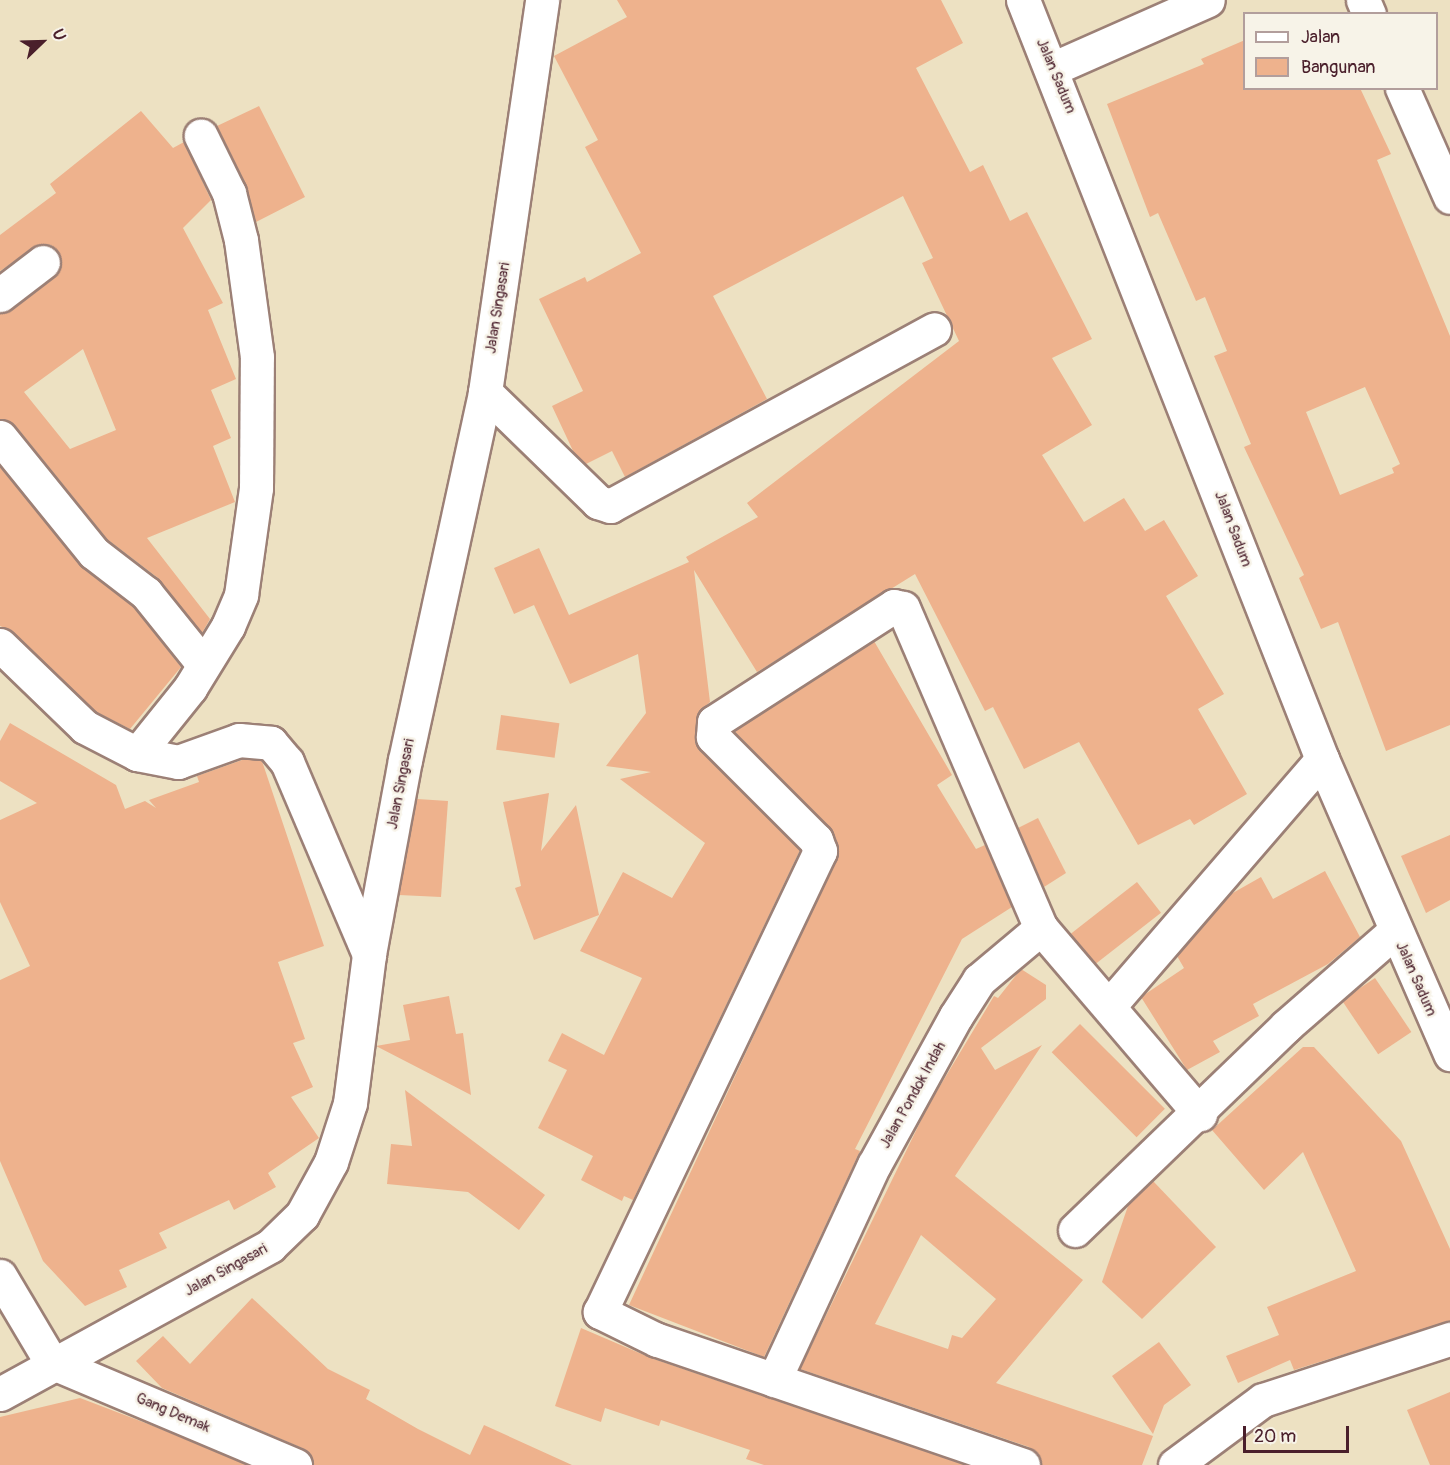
<!DOCTYPE html>
<html>
<head>
<meta charset="utf-8">
<style>
  body { margin:0 }
  #map { position:relative; width:1450px; height:1465px; overflow:hidden; background:#ede1c2; font-family:Pangolin,sans-serif }
  div>[style] { position:absolute }
  .building>* { inset:0; background:#eeb28d; transform-origin:0 0 }
  .roads { filter:drop-shadow(2px 0 #9c8076) drop-shadow(-2px 0 #9c8076) drop-shadow(0 2px #9c8076) drop-shadow(0 -2px #9c8076) }
  .minor>* { height:33px; margin:-16.5px; padding:0 16.5px; transform-origin:16.5px; border-radius:16.5px; background:#fff }
  span { translate:-50% -50%; white-space:nowrap; text-align:center; line-height:1.15; -webkit-text-stroke:5px #f7f3e8; paint-order:stroke }
  .street-label { font-size:15px; color:#4a1f2b }
  .legend { position:absolute; left:1243px; top:12px; width:195px; height:78px; box-sizing:border-box; background:#f7f3e8; border:2px solid #b29e9c; margin:0; padding:8px 10px; list-style:none; font-size:18px; color:#4a1f2b }
  .legend li { display:flex; align-items:center; gap:12px; height:30px }
  .legend b { width:30px; border:2px solid #b29e9c }
  .north { position:absolute; left:12px; top:12px; width:60px; height:60px; -webkit-text-stroke:4px #f7f3e8; paint-order:stroke; rotate:67deg; font-size:16px; font-weight:700; line-height:24px; text-align:center; color:#4a1f2b }
  .north::after { content:''; display:block; margin:auto; width:21px; height:27px; background:#4a1f2b; clip-path:polygon(50% 0,100% 100%,50% 72%,0 100%) }
  .scale { position:absolute; left:1243px; top:1426px; width:106px; height:27px; box-sizing:border-box; border:3px solid #4a1f2b; border-top:0; padding-left:8px; font-size:18px; line-height:21px; white-space:nowrap; color:#4a1f2b; -webkit-text-stroke:4px #f7f3e8; paint-order:stroke }
</style>
</head>
<body>
<div id="map">
  <div class="building">
    <div style="clip-path:polygon(617px 0,941px 0,963px 43px,916px 68px,970px 172px,983px 165px,1010px 221px,1027px 212px,1092px 339px,1052px 358px,1092px 425px,1042px 455px,1084px 522px,1124px 498px,1145px 531px,1164px 520px,1198px 576px,1166px 596px,1224px 694px,1198px 709px,1247px 794px,1194px 825px,1190px 819px,1138px 845px,1079px 742px,1024px 769px,993px 707px,985px 711px,915px 574px,757px 672px,694px 570px,710px 702px,698px 713px,695px 743px,800px 850px,633px 1200px,624px 1196px,622px 1201px,581px 1180px,593px 1156px,538px 1128px,567px 1070px,548px 1061px,562px 1033px,604px 1055px,642px 978px,580px 951px,623px 872px,672px 898px,705px 843px,620px 779px,651px 772px,606px 766px,646px 713px,638px 654px,570px 684px,534px 605px,514px 614px,494px 568px,539px 548px,569px 615px,689px 562px,686px 557px,758px 517px,747px 503px,959px 341px,922px 263px,933px 258px,903px 196px,713px 296px,767px 399px,625px 477px,612px 451px,586px 464px,574px 453px,552px 406px,583px 391px,539px 299px,585px 277px,587px 282px,641px 253px,585px 147px,598px 140px,554px 56px,627px 17px)"></div>
    <div style="clip-path:polygon(evenodd,1245px 40px,1245px 88px,1360px 88px,1391px 154px,1377px 160px,1450px 336px,1450px 725px,1386px 751px,1338px 622px,1321px 629px,1299px 578px,1304px 575px,1244px 447px,1251px 444px,1214px 356px,1227px 351px,1205px 297px,1196px 301px,1158px 213px,1150px 217px,1107px 104px,1204px 64px,1201px 59px,1245px 40px,1365px 387px,1400px 464px,1392px 468px,1394px 473px,1340px 495px,1306px 412px,1365px 387px)"></div>
    <div style="clip-path:polygon(259px 106px,305px 197px,256px 222px,246px 185px,217px 126px)"></div>
    <div style="clip-path:polygon(evenodd,141px 111px,173px 148px,184px 142px,211px 200px,183px 228px,223px 303px,208px 310px,236px 379px,211px 390px,231px 438px,213px 446px,235px 502px,147px 538px,210px 619px,202px 633px,158px 578px,107px 539px,15px 425px,0 419px,0 313px,54px 277px,62px 260px,51px 245px,40px 244px,0 271px,0 235px,56px 193px,50px 184px,141px 111px,83px 349px,116px 430px,70px 449px,24px 392px,83px 349px)"></div>
    <div style="clip-path:polygon(0 467px,80px 565px,133px 606px,181px 667px,130px 729px,96px 712px,13px 632px,0 626px)"></div>
    <div style="clip-path:polygon(874px 641px,952px 775px,937px 785px,976px 849px,985px 845px,1012px 907px,962px 939px,855px 1149px,860px 1151px,764px 1357px,629px 1305px,839px 852px,829px 827px,734px 731px)"></div>
    <div style="left:501px;top:715px;width:59px;height:35px;rotate:8deg"></div>
    <div style="clip-path:polygon(10px 723px,116px 785px,125px 809px,145px 801px,156px 808px,149px 800px,199px 782px,197px 776px,245px 759px,262px 761px,324px 946px,278px 962px,305px 1039px,293px 1043px,313px 1087px,291px 1097px,319px 1138px,268px 1173px,276px 1187px,234px 1210px,229px 1200px,159px 1233px,167px 1248px,119px 1270px,127px 1287px,85px 1306px,43px 1261px,0 1161px,0 980px,30px 966px,0 902px,0 820px,37px 803px,0 781px,0 741px)"></div>
    <div style="clip-path:polygon(549px 793px,541px 851px,576px 805px,599px 915px,534px 940px,515px 888px,521px 886px,503px 802px)"></div>
    <div style="clip-path:polygon(417px 799px,448px 801px,441px 897px,399px 895px)"></div>
    <div style="clip-path:polygon(1038px 818px,1066px 873px,1044px 887px,1018px 828px)"></div>
    <div style="clip-path:polygon(1450px 835px,1450px 900px,1426px 913px,1401px 856px)"></div>
    <div style="clip-path:polygon(1325px 871px,1360px 937px,1328px 964px,1253px 1004px,1259px 1016px,1213px 1041px,1220px 1052px,1187px 1070px,1141px 997px,1184px 968px,1177px 956px,1231px 894px,1261px 877px,1273px 899px)"></div>
    <div style="left:1137px;top:882px;width:39px;height:84px;rotate:52deg"></div>
    <div style="clip-path:polygon(evenodd,1021px 969px,1046px 985px,1046px 999px,981px 1048px,995px 1070px,1042px 1045px,955px 1176px,1083px 1280px,996px 1383px,1153px 1436px,1142px 1465px,1041px 1465px,1029px 1447px,800px 1369px,928px 1106px,994px 996px,998px 998px,1021px 969px,921px 1235px,996px 1299px,962px 1338px,952px 1335px,948px 1349px,875px 1324px,921px 1235px)"></div>
    <div style="left:1375px;top:978px;width:65px;height:40px;rotate:56deg"></div>
    <div style="clip-path:polygon(449px 996px,456px 1034px,463px 1033px,471px 1095px,376px 1046px,410px 1040px,403px 1005px)"></div>
    <div style="left:1080px;top:1024px;width:120px;height:40px;rotate:45deg"></div>
    <div style="clip-path:polygon(1303px 1047px,1314px 1047px,1401px 1141px,1450px 1249px,1450px 1321px,1294px 1370px,1290px 1360px,1238px 1383px,1226px 1356px,1279px 1335px,1267px 1307px,1356px 1271px,1303px 1152px,1264px 1190px,1212px 1130px)"></div>
    <div style="clip-path:polygon(405px 1090px,545px 1195px,519px 1230px,468px 1192px,387px 1184px,391px 1144px,412px 1146px)"></div>
    <div style="clip-path:polygon(1153px 1181px,1216px 1247px,1142px 1319px,1102px 1282px,1129px 1203px)"></div>
    <div style="clip-path:polygon(252px 1298px,328px 1369px,370px 1390px,366px 1399px,418px 1429px,470px 1455px,484px 1425px,572px 1465px,313px 1465px,302px 1448px,162px 1388px,136px 1361px,163px 1336px,190px 1364px)"></div>
    <div style="clip-path:polygon(581px 1328px,651px 1358px,965px 1465px,764px 1465px,746px 1459px,750px 1450px,661px 1420px,659px 1426px,605px 1408px,601px 1422px,555px 1406px)"></div>
    <div style="clip-path:polygon(1159px 1342px,1191px 1385px,1164px 1405px,1153px 1434px,1112px 1376px)"></div>
    <div style="clip-path:polygon(1450px 1392px,1450px 1465px,1430px 1465px,1407px 1410px)"></div>
    <div style="clip-path:polygon(80px 1398px,156px 1427px,247px 1465px,0 1465px,0 1417px)"></div>
  </div>
  <div class="roads">
    <div class="minor">
      <div style="left:1023px;top:0;width:816px;rotate:68.5deg"></div>
      <div style="left:1322px;top:759px;width:322px;rotate:66.5deg"></div>
      <div style="left:1363px;top:0;width:15px;rotate:67deg"></div>
      <div style="left:1054px;top:68px;width:168px;rotate:-23.8deg"></div>
      <div style="left:1402px;top:88px;width:119px;rotate:66.2deg"></div>
      <div style="left:0;top:295px;width:54px;rotate:-37.5deg"></div>
      <div style="left:485px;top:392px;width:158px;rotate:44.2deg"></div>
      <div style="left:598px;top:502px;width:13px;rotate:18deg"></div>
      <div style="left:610px;top:506px;width:369px;rotate:-28.6deg"></div>
      <div style="left:0;top:437px;width:149px;rotate:51deg"></div>
      <div style="left:94px;top:553px;width:66px;rotate:37.6deg"></div>
      <div style="left:146px;top:593px;width:91px;rotate:51.2deg"></div>
      <div style="left:0;top:645px;width:118px;rotate:44deg"></div>
      <div style="left:85px;top:727px;width:59px;rotate:27.4deg"></div>
      <div style="left:137px;top:754px;width:42px;rotate:11deg"></div>
      <div style="left:178px;top:762px;width:65px;rotate:-19.8deg"></div>
      <div style="left:239px;top:740px;width:32px;rotate:5deg"></div>
      <div style="left:271px;top:743px;width:25px;rotate:50deg"></div>
      <div style="left:287px;top:762px;width:209px;rotate:66.9deg"></div>
      <div style="left:137px;top:754px;width:85px;rotate:-51.2deg"></div>
      <div style="left:190px;top:688px;width:73px;rotate:-58.5deg"></div>
      <div style="left:228px;top:626px;width:34px;rotate:-67deg"></div>
      <div style="left:241px;top:595px;width:108px;rotate:-82deg"></div>
      <div style="left:256px;top:488px;width:131px;rotate:-89.6deg"></div>
      <div style="left:257px;top:357px;width:118px;rotate:-97.8deg"></div>
      <div style="left:241px;top:240px;width:49px;rotate:-104.3deg"></div>
      <div style="left:229px;top:193px;width:64px;rotate:-116.2deg"></div>
      <div style="left:1109px;top:1006px;width:326px;rotate:-49.2deg"></div>
      <div style="left:1075px;top:1230px;width:293px;rotate:-44deg"></div>
      <div style="left:1286px;top:1026px;width:145px;rotate:-41.1deg"></div>
      <div style="left:0;top:1276px;width:100px;rotate:59.3deg"></div>
      <div style="left:51px;top:1362px;width:265px;rotate:22.9deg"></div>
      <div style="left:774px;top:1380px;width:237px;rotate:-65.1deg"></div>
      <div style="left:874px;top:1165px;width:170px;rotate:-61.2deg"></div>
      <div style="left:956px;top:1016px;width:43px;rotate:-57.4deg"></div>
      <div style="left:979px;top:980px;width:81px;rotate:-40deg"></div>
      <div style="left:0;top:1394px;width:308px;rotate:-28.7deg"></div>
      <div style="left:270px;top:1246px;width:45px;rotate:-44.1deg"></div>
      <div style="left:302px;top:1215px;width:60px;rotate:-61.3deg"></div>
      <div style="left:331px;top:1162px;width:62px;rotate:-72.1deg"></div>
      <div style="left:350px;top:1103px;width:150px;rotate:-82.7deg"></div>
      <div style="left:369px;top:954px;width:197px;rotate:-79.5deg"></div>
      <div style="left:405px;top:760px;width:377px;rotate:-77.7deg"></div>
      <div style="left:485px;top:392px;width:396px;rotate:-81.7deg"></div>
      <div style="left:1023px;top:1465px;width:387px;rotate:-161.1deg"></div>
      <div style="left:657px;top:1340px;width:64px;rotate:-153.8deg"></div>
      <div style="left:600px;top:1312px;width:511px;rotate:-64.49deg"></div>
      <div style="left:820px;top:851px;width:12px;rotate:-110deg"></div>
      <div style="left:816px;top:840px;width:146px;rotate:-135deg"></div>
      <div style="left:713px;top:737px;width:15px;rotate:-86deg"></div>
      <div style="left:714px;top:722px;width:214px;rotate:-32.8deg"></div>
      <div style="left:894px;top:606px;width:9px;rotate:13deg"></div>
      <div style="left:903px;top:608px;width:348px;rotate:66.7deg"></div>
      <div style="left:1041px;top:928px;width:245px;rotate:49.5deg"></div>
      <div style="left:1175px;top:1465px;width:109px;rotate:-36.5deg"></div>
      <div style="left:1263px;top:1400px;width:197px;rotate:-18.1deg"></div>
    </div>
  </div>
  <div class="street-label">
    <span style="left:1056px;top:76px;rotate:67deg">Jalan Sadum</span>
    <span style="left:498px;top:308px;rotate:-81deg">Jalan Singasari</span>
    <span style="left:1233px;top:529px;rotate:69deg">Jalan Sadum</span>
    <span style="left:401px;top:784px;rotate:-79deg">Jalan Singasari</span>
    <span style="left:1416px;top:979px;rotate:66deg">Jalan Sadum</span>
    <span style="left:913px;top:1095px;rotate:-61deg">Jalan Pondok Indah</span>
    <span style="left:226px;top:1270px;rotate:-29deg">Jalan Singasari</span>
    <span style="left:173px;top:1413px;rotate:23deg">Gang Demak</span>
  </div>
  <ul class="legend">
  <li><b style="height:8px;background:#fff"></b>Jalan</li>
  <li><b style="height:16px;background:#eeb28d"></b>Bangunan</li>
  </ul>
  <div class="north">U</div>
  <div class="scale">20 m</div>
</div>
</body>
</html>
